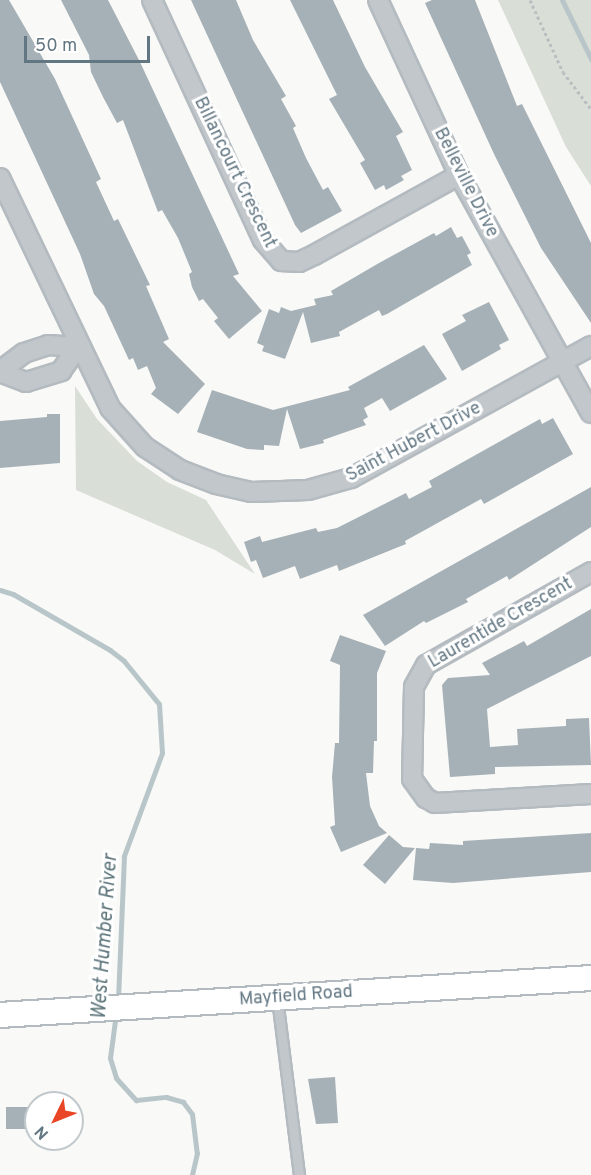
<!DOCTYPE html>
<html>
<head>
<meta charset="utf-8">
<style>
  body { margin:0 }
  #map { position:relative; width:591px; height:1175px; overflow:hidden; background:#f9f9f7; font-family:Overpass,sans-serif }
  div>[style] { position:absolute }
  .green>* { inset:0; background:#d9ded6 }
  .stream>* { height:5px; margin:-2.5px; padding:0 2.5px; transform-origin:2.5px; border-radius:2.5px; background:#b8c6c9 }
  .building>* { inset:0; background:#a6b1b7; transform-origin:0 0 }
  .path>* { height:3px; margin-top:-1.5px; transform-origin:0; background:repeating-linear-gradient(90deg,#babec1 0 3px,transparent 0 6px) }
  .roads { filter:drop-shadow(2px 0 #b4bbc0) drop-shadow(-2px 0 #b4bbc0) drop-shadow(0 2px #b4bbc0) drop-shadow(0 -2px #b4bbc0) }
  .service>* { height:9px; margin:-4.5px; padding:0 4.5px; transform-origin:4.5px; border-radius:4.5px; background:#c2c7cb }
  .minor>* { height:18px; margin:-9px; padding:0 9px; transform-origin:9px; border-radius:9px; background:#c2c7cb }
  .secondary>* { height:24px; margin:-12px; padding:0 12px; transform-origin:12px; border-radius:12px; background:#fff }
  span { translate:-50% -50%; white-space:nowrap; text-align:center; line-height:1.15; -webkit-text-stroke:6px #fff; paint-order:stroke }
  .street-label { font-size:18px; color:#637783 }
  .water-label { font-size:20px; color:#5e767c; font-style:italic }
  .north { position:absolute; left:24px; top:1091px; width:60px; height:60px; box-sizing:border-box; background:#fff; border:2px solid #c1c9cd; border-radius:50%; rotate:227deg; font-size:16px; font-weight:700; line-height:24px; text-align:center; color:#637783 }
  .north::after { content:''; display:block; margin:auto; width:21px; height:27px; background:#e94627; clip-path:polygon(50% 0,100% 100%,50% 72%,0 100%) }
  .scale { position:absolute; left:24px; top:36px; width:126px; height:27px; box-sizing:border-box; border:3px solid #637783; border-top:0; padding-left:8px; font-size:18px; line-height:21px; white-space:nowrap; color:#637783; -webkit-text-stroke:4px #fff; paint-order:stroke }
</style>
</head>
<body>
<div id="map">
  <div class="green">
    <div style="clip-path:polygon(498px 0,591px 0,591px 186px,566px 147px)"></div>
    <div style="clip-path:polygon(75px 386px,97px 419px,137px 461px,167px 482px,206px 500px,255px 574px,215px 550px,76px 490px)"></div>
  </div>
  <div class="stream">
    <div style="left:562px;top:0;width:66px;rotate:63.8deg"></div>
    <div style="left:0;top:590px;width:14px;rotate:17deg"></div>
    <div style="left:13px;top:594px;width:112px;rotate:30deg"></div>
    <div style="left:110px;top:650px;width:18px;rotate:38deg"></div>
    <div style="left:124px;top:661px;width:55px;rotate:50.9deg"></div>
    <div style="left:159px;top:704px;width:49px;rotate:86.5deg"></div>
    <div style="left:162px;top:753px;width:110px;rotate:110.3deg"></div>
    <div style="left:124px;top:856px;width:145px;rotate:92.4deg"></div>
    <div style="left:116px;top:1013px;width:45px;rotate:97.6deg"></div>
    <div style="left:110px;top:1058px;width:21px;rotate:73deg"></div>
    <div style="left:116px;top:1078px;width:30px;rotate:48deg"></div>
    <div style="left:136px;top:1100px;width:30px;rotate:-6deg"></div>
    <div style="left:166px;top:1097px;width:18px;rotate:16deg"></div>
    <div style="left:183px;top:1102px;width:15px;rotate:53deg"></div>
    <div style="left:192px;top:1114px;width:39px;rotate:83deg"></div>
    <div style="left:197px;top:1153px;width:23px;rotate:103deg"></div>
  </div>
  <div class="building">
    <div style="clip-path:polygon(0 0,9px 0,55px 79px,101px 179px,96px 182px,114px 221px,118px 219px,150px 285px,146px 286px,169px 339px,163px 342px,205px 384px,178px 414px,151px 394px,156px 388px,147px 366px,138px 370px,133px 358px,129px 360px,104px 306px,94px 294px,80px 254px,0 82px)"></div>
    <div style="clip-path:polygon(61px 0,108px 0,140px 62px,239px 274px,233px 276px,262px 311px,229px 339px,214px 321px,218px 318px,203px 299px,199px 301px,192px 287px,189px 274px,192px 272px,178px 238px,162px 210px,158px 212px,123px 120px,117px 123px,103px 97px,91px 72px,89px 55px)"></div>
    <div style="clip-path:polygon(191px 0,236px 0,253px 40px,286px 96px,281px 99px,296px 126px,293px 128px,306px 158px,323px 190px,328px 187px,342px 211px,301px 233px,295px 225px)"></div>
    <div style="clip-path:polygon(290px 0,333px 0,365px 67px,403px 132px,396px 136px,412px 170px,401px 176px,404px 180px,386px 190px,384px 185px,375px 190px,360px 163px,365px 160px,329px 99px,337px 95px)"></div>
    <div style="clip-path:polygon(432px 0,475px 0,517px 106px,522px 104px,591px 243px,591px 323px,541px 248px,494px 154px,425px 3px)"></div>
    <div style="clip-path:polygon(451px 227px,457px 238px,462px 236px,471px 253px,467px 255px,472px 265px,387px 314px,382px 316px,379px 310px,339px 332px,340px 336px,311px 343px,303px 312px,285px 359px,262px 351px,264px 346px,257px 343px,269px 309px,279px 313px,281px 307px,291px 311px,316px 305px,314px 299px,333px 295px,331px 291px,379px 263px,434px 233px,436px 236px)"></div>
    <div style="clip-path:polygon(489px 302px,509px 340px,499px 345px,501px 349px,462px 371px,442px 334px,466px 321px,462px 315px)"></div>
    <div style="clip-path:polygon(424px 345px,447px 379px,390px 411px,382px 398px,364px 408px,368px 417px,363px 420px,366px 425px,323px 440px,324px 443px,300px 449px,287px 409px,279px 446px,264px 445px,264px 450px,247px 449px,197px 432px,212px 390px,273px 410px,350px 390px,348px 387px)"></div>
    <div style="clip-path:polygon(47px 414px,60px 414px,60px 463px,0 468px,0 421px,47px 417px)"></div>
    <div style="clip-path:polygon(553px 418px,573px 454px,484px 504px,481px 499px,405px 541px,406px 544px,339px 571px,337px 565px,300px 579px,295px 566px,263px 578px,256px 560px,251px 562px,244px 542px,260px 536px,262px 542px,316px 528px,318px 532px,337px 528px,406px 493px,409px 499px,432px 487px,429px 481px,540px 419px,542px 424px)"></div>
    <div style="clip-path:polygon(591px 487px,591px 527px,509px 580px,507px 576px,466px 599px,468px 602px,426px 623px,424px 621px,385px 646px,363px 615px)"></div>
    <div style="clip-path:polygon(591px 609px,591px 656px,487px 709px,490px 747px,518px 745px,517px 729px,566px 726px,566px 719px,589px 718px,591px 765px,495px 767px,495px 774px,450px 777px,442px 685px,448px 678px,490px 675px,482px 663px,524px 641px,527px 646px)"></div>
    <div style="clip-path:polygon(340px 635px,386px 651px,377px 673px,377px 741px,374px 741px,373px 773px,366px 773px,370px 806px,379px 826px,387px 833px,341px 852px,330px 827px,335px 825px,332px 777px,335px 743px,339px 743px,340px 665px,330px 661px)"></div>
    <div style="clip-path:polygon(591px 833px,591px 872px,453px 883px,413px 880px,416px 848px,429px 849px,430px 843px,463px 845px,463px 841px)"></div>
    <div style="clip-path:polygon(389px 835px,403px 847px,415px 848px,385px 884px,363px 865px)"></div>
    <div style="clip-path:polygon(335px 1077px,338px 1123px,316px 1124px,308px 1079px)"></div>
    <div style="left:36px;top:1107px;width:22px;height:30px;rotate:90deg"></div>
  </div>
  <div class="path">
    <div style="left:530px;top:0;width:79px;rotate:65.4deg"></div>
    <div style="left:563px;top:72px;width:46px;rotate:52.9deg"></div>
  </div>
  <div class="roads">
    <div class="service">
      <div style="left:277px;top:998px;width:178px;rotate:82.9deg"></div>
    </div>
    <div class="minor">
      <div style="left:152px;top:0;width:264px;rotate:65.2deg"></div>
      <div style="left:263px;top:240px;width:28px;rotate:49deg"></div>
      <div style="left:281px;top:261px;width:18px;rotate:3deg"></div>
      <div style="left:299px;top:262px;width:17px;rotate:-25deg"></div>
      <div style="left:314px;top:255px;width:166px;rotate:-28.9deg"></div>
      <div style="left:378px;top:0;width:193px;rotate:65.2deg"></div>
      <div style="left:459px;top:175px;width:272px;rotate:61deg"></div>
      <div style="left:0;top:178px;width:255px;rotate:64.4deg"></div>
      <div style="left:110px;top:408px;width:52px;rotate:48.1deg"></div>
      <div style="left:145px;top:447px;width:42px;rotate:33.3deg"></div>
      <div style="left:180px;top:470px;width:39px;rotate:21deg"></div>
      <div style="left:216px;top:484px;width:36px;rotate:13deg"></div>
      <div style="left:251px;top:492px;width:30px;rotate:-2deg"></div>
      <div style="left:281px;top:491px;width:27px;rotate:-2deg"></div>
      <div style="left:308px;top:490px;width:45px;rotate:-15.6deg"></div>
      <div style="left:351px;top:478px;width:274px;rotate:-28.8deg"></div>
      <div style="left:0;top:371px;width:30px;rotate:-37deg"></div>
      <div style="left:24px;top:353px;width:25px;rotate:-18deg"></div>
      <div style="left:48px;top:345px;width:30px;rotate:4deg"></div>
      <div style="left:0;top:372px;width:28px;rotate:21deg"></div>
      <div style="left:26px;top:382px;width:37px;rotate:-17deg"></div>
      <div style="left:61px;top:371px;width:29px;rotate:-55deg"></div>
      <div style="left:591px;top:572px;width:189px;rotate:150.6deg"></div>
      <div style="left:426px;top:665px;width:25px;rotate:119deg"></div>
      <div style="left:414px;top:687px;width:92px;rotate:91.2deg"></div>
      <div style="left:412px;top:779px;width:24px;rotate:54deg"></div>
      <div style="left:426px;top:798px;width:10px;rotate:29deg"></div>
      <div style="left:435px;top:803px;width:156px;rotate:-3.3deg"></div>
    </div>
    <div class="secondary">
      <div style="left:0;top:1015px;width:592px;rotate:-3.58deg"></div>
    </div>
  </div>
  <div class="street-label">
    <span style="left:234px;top:173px;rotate:64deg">Billancourt Crescent</span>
    <span style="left:465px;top:183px;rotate:63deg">Belleville Drive</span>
    <span style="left:414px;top:443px;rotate:-28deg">Saint Hubert Drive</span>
    <span style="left:501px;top:624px;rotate:-30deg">Laurentide Crescent</span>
    <span style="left:296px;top:997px;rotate:-4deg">Mayfield Road</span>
  </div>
  <div class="water-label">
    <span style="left:106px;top:937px;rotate:-86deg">West Humber River</span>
  </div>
  <div class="north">N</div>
  <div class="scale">50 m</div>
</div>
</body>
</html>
